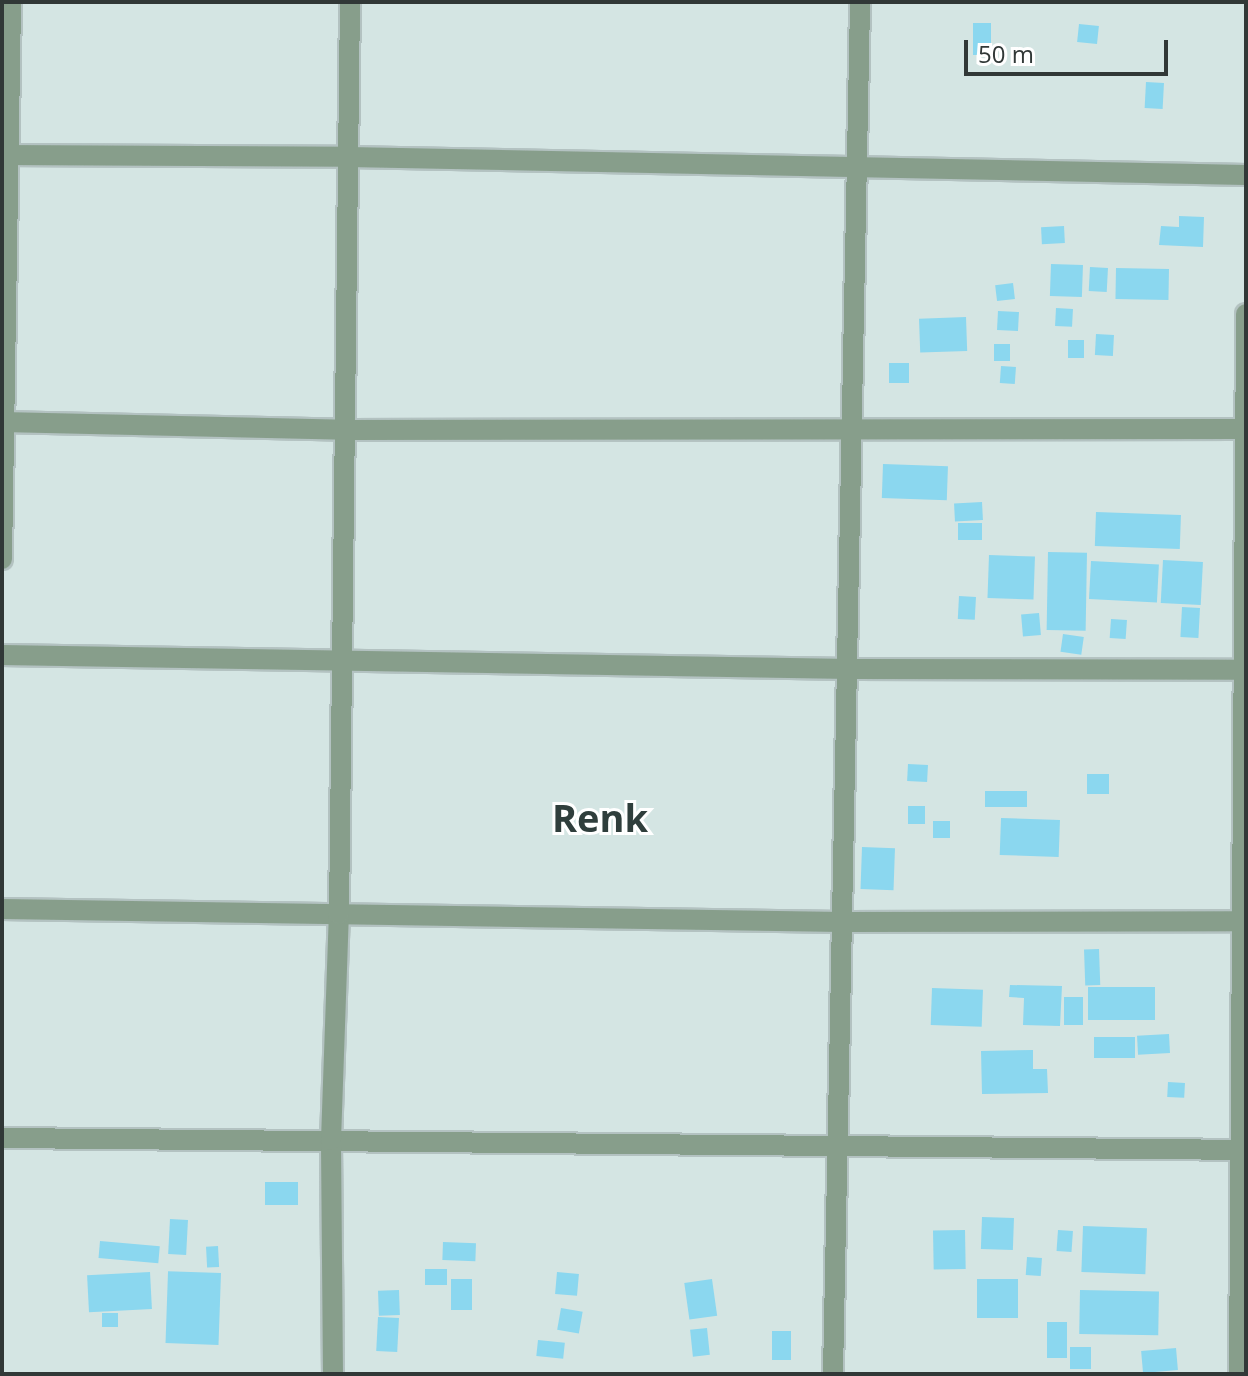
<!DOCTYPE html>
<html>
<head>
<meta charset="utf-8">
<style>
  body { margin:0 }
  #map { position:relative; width:1248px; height:1376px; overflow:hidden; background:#d4e5e3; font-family:"Open Sans",sans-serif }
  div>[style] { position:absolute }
  .building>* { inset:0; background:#8bd7ef; transform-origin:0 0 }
  .roads { filter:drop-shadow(2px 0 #b3c2c1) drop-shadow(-2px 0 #b3c2c1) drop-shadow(0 2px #b3c2c1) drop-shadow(0 -2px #b3c2c1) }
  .street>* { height:20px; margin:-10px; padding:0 10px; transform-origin:10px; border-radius:10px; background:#879e8b }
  span { translate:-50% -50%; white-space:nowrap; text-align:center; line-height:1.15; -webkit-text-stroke:6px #fff; paint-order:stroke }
  .town-label { font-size:38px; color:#2f3e3c; font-weight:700 }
  .frame { position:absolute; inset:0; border:4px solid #313837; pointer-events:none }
  .scale { position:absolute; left:964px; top:40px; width:204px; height:36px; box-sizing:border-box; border:4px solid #313837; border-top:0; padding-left:10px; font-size:24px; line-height:28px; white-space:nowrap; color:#313837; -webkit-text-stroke:6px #fff; paint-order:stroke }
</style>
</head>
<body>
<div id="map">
  <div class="building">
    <div style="left:973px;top:23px;width:18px;height:32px"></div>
    <div style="left:1079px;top:24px;width:20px;height:18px;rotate:6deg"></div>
    <div style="left:1146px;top:82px;width:18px;height:26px;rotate:3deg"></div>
    <div style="clip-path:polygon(1179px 216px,1204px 217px,1203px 247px,1159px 245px,1161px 226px,1179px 227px)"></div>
    <div style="left:1064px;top:226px;width:17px;height:23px;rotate:87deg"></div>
    <div style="left:1051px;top:264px;width:32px;height:32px;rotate:2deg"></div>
    <div style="left:1090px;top:267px;width:18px;height:24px;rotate:3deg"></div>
    <div style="left:1116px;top:268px;width:53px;height:31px;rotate:1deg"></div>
    <div style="left:1013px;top:283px;width:16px;height:18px;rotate:83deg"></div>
    <div style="left:1056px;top:308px;width:17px;height:18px;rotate:3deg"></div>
    <div style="left:998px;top:311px;width:21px;height:19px;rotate:3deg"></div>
    <div style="left:966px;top:317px;width:34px;height:47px;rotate:88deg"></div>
    <div style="left:1096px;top:334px;width:18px;height:21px;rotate:3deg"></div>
    <div style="left:1068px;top:340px;width:16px;height:18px"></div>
    <div style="left:994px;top:344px;width:16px;height:17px"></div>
    <div style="left:889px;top:363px;width:20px;height:20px"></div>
    <div style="left:1001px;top:366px;width:15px;height:17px;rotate:4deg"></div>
    <div style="left:883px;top:464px;width:65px;height:34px;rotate:2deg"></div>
    <div style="left:982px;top:502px;width:18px;height:28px;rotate:87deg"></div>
    <div style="left:1096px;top:512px;width:85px;height:34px;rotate:2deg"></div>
    <div style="left:982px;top:523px;width:17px;height:24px;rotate:90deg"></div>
    <div style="left:1048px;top:552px;width:39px;height:78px;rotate:1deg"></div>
    <div style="left:989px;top:555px;width:46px;height:43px;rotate:2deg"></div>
    <div style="left:1163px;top:560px;width:40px;height:43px;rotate:3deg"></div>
    <div style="left:1091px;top:561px;width:68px;height:38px;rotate:3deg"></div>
    <div style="left:959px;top:596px;width:17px;height:23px;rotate:3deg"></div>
    <div style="left:1182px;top:607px;width:18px;height:30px;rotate:3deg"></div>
    <div style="left:1039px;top:613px;width:22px;height:18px;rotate:85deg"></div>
    <div style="left:1111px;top:619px;width:16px;height:19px;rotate:4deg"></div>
    <div style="left:1063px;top:634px;width:21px;height:18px;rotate:8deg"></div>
    <div style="left:908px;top:764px;width:20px;height:17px;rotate:3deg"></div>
    <div style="left:1087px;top:774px;width:22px;height:20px"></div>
    <div style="left:1027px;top:791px;width:16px;height:42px;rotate:90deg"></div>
    <div style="left:908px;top:806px;width:17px;height:18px"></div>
    <div style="left:1001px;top:818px;width:59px;height:37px;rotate:2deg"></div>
    <div style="left:933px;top:821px;width:17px;height:17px"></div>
    <div style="left:862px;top:847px;width:33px;height:42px;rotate:2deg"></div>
    <div style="left:1099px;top:949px;width:36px;height:15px;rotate:88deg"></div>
    <div style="clip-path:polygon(1010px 985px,1062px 986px,1060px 1026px,1023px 1025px,1024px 998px,1009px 997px)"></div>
    <div style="left:1155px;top:987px;width:33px;height:67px;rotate:90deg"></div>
    <div style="left:932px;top:988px;width:51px;height:37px;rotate:2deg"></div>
    <div style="left:1064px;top:997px;width:19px;height:28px"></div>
    <div style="left:1169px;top:1034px;width:19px;height:32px;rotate:87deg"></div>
    <div style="left:1135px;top:1037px;width:21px;height:41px;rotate:90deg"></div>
    <div style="clip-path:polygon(1033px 1050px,1033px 1069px,1047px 1069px,1048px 1093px,982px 1094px,981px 1051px)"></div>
    <div style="left:1168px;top:1082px;width:17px;height:15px;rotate:3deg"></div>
    <div style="left:298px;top:1182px;width:23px;height:33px;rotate:90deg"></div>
    <div style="left:982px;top:1217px;width:32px;height:32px;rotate:2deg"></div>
    <div style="left:170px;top:1219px;width:18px;height:35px;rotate:3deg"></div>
    <div style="left:1083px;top:1226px;width:64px;height:46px;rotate:2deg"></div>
    <div style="left:965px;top:1230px;width:39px;height:32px;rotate:89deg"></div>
    <div style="left:1058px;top:1230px;width:15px;height:21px;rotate:4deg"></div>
    <div style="left:100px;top:1241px;width:60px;height:17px;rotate:5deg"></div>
    <div style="left:443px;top:1242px;width:33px;height:18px;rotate:2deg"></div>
    <div style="left:218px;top:1246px;width:21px;height:12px;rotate:87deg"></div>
    <div style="left:1027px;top:1257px;width:15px;height:18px;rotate:4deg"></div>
    <div style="left:447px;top:1269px;width:16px;height:22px;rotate:90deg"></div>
    <div style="left:150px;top:1272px;width:37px;height:63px;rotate:87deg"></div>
    <div style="left:557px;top:1272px;width:22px;height:22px;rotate:5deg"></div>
    <div style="left:221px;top:1273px;width:72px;height:53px;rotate:92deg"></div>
    <div style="left:451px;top:1279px;width:21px;height:31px"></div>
    <div style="left:712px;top:1279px;width:37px;height:28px;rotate:82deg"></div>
    <div style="left:1018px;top:1279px;width:39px;height:41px;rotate:90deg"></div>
    <div style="left:399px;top:1290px;width:25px;height:21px;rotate:88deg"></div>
    <div style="left:1080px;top:1290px;width:79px;height:44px;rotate:1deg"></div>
    <div style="left:561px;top:1308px;width:22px;height:22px;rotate:10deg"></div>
    <div style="left:102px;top:1313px;width:16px;height:14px"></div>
    <div style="left:378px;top:1317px;width:21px;height:34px;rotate:3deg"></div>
    <div style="left:1047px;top:1322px;width:20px;height:36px"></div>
    <div style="left:707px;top:1328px;width:27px;height:17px;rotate:84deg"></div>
    <div style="left:772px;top:1331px;width:19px;height:29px"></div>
    <div style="left:538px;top:1340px;width:27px;height:16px;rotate:6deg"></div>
    <div style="left:1091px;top:1347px;width:22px;height:21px;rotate:90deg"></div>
    <div style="left:1176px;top:1348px;width:22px;height:35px;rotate:85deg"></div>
  </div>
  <div class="roads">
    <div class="street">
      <div style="left:2px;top:155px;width:346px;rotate:0.3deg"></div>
      <div style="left:348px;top:157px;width:898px;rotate:1.15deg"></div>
      <div style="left:2px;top:422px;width:343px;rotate:1.3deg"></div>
      <div style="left:345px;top:430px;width:901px;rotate:-0.06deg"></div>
      <div style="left:2px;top:559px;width:557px;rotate:-89.07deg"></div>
      <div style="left:2px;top:655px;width:848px;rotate:0.95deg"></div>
      <div style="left:850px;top:669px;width:396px;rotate:0.1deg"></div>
      <div style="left:2px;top:909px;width:840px;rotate:0.89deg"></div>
      <div style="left:842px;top:922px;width:404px;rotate:-0.1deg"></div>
      <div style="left:2px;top:1138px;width:1244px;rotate:0.55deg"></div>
      <div style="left:333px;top:1374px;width:234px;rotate:-90.5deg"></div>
      <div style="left:331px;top:1140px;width:226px;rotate:-88deg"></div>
      <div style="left:339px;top:914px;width:912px;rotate:-89.31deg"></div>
      <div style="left:833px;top:1374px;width:1372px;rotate:-88.87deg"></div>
      <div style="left:1239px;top:1374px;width:1060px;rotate:-89.62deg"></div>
    </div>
  </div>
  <div class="town-label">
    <span style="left:600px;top:818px">Renk</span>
  </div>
  <div class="frame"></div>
  <div class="scale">50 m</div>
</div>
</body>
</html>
